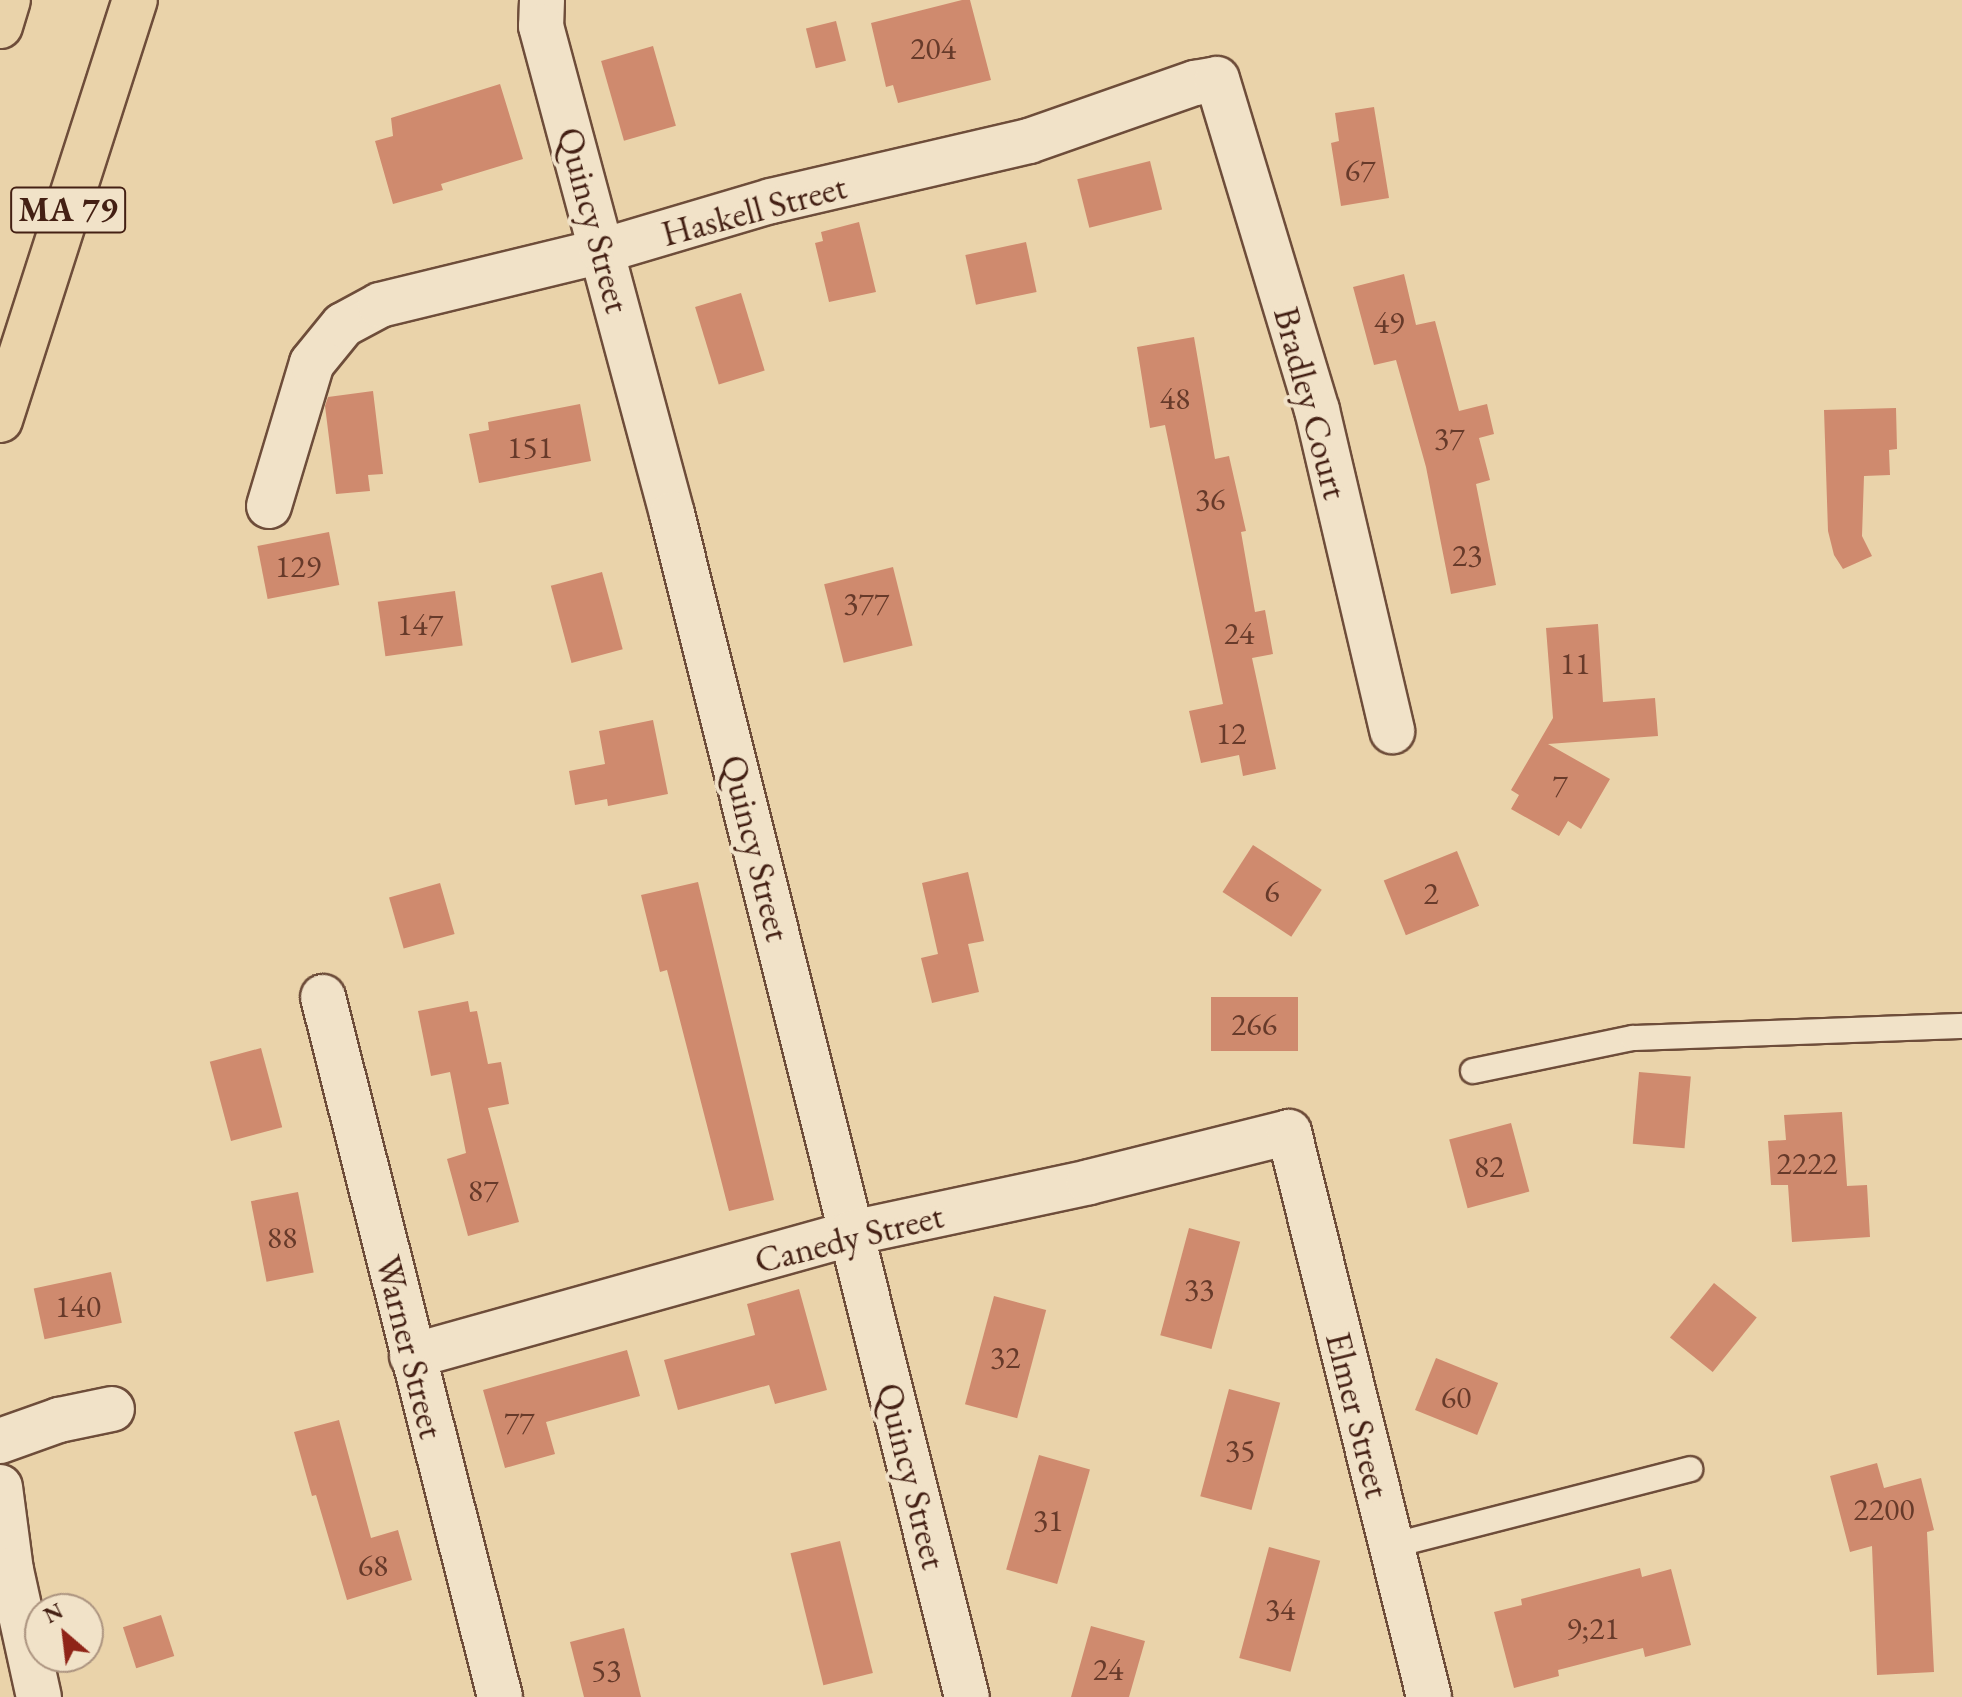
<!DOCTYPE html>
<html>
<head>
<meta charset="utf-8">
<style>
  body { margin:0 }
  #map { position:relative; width:1962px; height:1697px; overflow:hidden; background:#ead3aa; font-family:"EB Garamond",serif }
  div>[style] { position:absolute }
  .building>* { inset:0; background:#cf8a6e; transform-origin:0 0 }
  .roads { filter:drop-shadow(2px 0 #6e4d3a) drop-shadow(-2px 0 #6e4d3a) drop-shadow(0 2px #6e4d3a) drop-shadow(0 -2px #6e4d3a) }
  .service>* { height:24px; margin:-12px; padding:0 12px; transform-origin:12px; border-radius:12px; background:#f1e2c8 }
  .minor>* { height:44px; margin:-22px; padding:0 22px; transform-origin:22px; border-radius:22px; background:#f1e2c8 }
  .motorway>* { height:44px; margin:-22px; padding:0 22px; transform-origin:22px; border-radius:22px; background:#ead3aa }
  span { translate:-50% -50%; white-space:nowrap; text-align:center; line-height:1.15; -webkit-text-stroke:8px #f1e2c8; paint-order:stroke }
  .number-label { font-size:32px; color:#673a2a }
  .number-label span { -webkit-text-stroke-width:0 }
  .shield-label span { padding:2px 6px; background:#f1e2c8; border:2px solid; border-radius:6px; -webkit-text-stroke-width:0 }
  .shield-label { font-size:34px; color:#442014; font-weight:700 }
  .street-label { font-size:36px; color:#442014 }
  .north { position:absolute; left:24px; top:1593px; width:80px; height:80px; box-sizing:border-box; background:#f1e2c8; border:2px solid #ac9480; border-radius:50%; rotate:332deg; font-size:22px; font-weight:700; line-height:32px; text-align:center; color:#442014 }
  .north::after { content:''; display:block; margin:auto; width:28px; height:36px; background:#8f2418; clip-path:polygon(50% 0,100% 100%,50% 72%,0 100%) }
</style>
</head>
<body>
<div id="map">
  <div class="building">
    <div style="clip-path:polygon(962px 0,970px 0,991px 80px,898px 103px,893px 85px,886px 87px,871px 23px)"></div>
    <div style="left:836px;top:21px;width:41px;height:31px;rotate:76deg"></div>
    <div style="left:653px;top:46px;width:83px;height:54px;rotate:74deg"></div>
    <div style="clip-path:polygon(500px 84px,523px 159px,441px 184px,443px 190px,393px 204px,375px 141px,393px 136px,391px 118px)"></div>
    <div style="clip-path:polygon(1374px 107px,1389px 198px,1341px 206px,1331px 143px,1339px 141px,1335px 113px)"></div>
    <div style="left:1150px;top:161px;width:50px;height:75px;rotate:76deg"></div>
    <div style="clip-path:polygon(859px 222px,876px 292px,829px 302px,815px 243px,823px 241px,821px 232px)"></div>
    <div style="left:1026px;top:242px;width:51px;height:62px;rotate:78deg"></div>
    <div style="clip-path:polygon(1404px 274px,1416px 325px,1435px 321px,1459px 411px,1487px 404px,1494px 434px,1479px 438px,1490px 480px,1476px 484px,1496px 585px,1451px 594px,1426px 467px,1396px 360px,1374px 365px,1353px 287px)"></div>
    <div style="left:741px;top:293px;width:81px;height:48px;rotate:73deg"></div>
    <div style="clip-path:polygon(1194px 337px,1215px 459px,1229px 456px,1246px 531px,1241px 532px,1255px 612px,1265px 610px,1273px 654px,1252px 658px,1276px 769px,1243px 776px,1239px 755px,1201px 763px,1189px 711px,1223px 704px,1165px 425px,1150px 428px,1137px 347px)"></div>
    <div style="clip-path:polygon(373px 391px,383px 474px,368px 475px,370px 491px,336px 494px,325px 406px,328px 397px)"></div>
    <div style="clip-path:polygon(580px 404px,591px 461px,479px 483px,469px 434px,489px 430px,488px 422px)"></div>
    <div style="clip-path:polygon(1896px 408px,1897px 449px,1889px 450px,1890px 475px,1864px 476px,1862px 536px,1872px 556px,1843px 569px,1834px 555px,1828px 531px,1824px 410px)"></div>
    <div style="left:329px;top:532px;width:54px;height:73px;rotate:79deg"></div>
    <div style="left:893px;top:567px;width:81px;height:71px;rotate:76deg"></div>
    <div style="left:602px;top:572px;width:80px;height:53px;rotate:75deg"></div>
    <div style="left:455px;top:591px;width:55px;height:78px;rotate:82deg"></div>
    <div style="clip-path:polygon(1598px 624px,1603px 702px,1655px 698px,1658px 736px,1548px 744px,1610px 779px,1581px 829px,1568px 821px,1559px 836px,1511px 809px,1519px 795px,1511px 790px,1553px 718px,1546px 628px)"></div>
    <div style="clip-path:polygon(653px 720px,668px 794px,608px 806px,607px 799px,575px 805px,569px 771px,605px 764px,599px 731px)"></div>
    <div style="left:1253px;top:845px;width:82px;height:56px;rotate:33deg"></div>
    <div style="left:1457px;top:851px;width:59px;height:79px;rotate:68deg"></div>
    <div style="clip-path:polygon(968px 872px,984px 941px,968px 944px,979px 992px,932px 1003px,921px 958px,938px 954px,922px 883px)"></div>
    <div style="clip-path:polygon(698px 882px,774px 1200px,729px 1211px,667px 970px,660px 972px,641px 895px)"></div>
    <div style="left:440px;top:883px;width:53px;height:53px;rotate:74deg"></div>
    <div style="left:1211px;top:997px;width:87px;height:54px"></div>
    <div style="clip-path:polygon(468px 1001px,470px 1012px,477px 1011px,488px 1064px,501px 1062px,509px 1104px,488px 1108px,519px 1222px,468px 1236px,447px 1159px,466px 1153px,450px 1072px,431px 1076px,418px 1011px)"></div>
    <div style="left:261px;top:1048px;width:82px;height:53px;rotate:75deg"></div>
    <div style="left:1639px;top:1072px;width:52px;height:72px;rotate:5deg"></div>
    <div style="clip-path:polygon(1842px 1112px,1847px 1186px,1867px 1185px,1870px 1237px,1792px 1242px,1788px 1185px,1771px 1185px,1768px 1141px,1786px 1140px,1784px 1115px)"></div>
    <div style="left:1511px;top:1123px;width:71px;height:64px;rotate:75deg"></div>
    <div style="left:298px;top:1192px;width:82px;height:48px;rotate:79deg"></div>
    <div style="left:1189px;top:1228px;width:53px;height:111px;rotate:15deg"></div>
    <div style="left:111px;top:1272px;width:52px;height:79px;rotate:78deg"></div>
    <div style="left:1714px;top:1283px;width:55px;height:70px;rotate:39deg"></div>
    <div style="clip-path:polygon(799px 1289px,827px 1390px,775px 1404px,769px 1385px,678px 1410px,664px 1360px,755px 1335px,747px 1304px)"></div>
    <div style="left:994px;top:1296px;width:54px;height:112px;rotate:15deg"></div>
    <div style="clip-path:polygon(627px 1350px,640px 1396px,546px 1422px,555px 1454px,505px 1468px,483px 1390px)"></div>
    <div style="left:1436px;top:1358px;width:67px;height:56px;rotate:22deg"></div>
    <div style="left:1229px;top:1389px;width:53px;height:111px;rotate:15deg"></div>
    <div style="clip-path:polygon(339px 1420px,371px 1538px,398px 1530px,412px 1580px,347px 1600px,316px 1495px,312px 1496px,294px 1432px)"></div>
    <div style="left:1039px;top:1455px;width:53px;height:119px;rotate:16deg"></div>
    <div style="clip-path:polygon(1877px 1463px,1884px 1488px,1921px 1478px,1934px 1530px,1927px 1532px,1934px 1672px,1877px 1675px,1872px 1546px,1850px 1552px,1830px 1476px)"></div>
    <div style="left:840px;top:1541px;width:136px;height:51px;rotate:76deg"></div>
    <div style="left:1269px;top:1547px;width:53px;height:115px;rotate:15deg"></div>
    <div style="clip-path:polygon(1640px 1568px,1642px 1577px,1671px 1569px,1691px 1645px,1645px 1657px,1643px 1648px,1558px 1670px,1559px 1676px,1514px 1688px,1494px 1612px,1522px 1605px,1521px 1599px)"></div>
    <div style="left:161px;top:1615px;width:43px;height:40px;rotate:72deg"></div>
    <div style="clip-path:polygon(1091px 1626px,1145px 1641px,1129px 1697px,1071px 1697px)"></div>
    <div style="clip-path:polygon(624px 1628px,641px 1697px,584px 1697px,570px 1642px)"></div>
  </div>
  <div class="roads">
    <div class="service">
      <div style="left:1473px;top:1071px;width:163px;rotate:-11.7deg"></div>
      <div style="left:1633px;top:1038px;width:329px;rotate:-2.1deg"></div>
      <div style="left:1391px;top:1546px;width:309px;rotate:-14.4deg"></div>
    </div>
    <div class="minor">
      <div style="left:542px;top:0;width:26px;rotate:92deg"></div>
      <div style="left:541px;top:26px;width:505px;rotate:74.97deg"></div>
      <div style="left:672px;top:514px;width:1219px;rotate:76deg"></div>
      <div style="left:269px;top:506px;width:149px;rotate:-73.3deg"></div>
      <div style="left:312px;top:363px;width:49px;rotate:-50.8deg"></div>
      <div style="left:343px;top:325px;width:42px;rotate:-28.4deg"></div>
      <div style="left:380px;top:305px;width:228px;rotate:-13.7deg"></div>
      <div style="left:602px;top:251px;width:176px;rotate:-16.5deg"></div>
      <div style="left:771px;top:201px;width:265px;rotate:-13.1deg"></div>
      <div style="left:1029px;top:141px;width:176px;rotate:-19.3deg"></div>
      <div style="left:1195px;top:83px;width:22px;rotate:-10deg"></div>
      <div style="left:1217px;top:79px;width:346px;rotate:73.2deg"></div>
      <div style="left:1317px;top:410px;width:330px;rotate:76.8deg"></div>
      <div style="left:323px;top:997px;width:722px;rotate:75.81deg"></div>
      <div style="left:412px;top:1356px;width:457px;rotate:-15.6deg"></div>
      <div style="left:852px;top:1233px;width:242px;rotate:-12.1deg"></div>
      <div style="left:1089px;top:1182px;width:206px;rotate:-14deg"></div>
      <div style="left:1289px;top:1132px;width:582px;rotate:76.08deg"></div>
      <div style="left:0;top:1441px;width:63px;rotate:-19.6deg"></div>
      <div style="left:59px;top:1420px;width:54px;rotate:-11.7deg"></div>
      <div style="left:0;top:1487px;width:84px;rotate:82.5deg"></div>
      <div style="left:11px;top:1570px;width:130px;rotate:77.6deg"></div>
    </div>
    <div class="motorway">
      <div style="left:0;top:26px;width:27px;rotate:-73deg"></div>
      <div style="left:0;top:420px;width:441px;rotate:-72.2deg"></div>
    </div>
  </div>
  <div class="number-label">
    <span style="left:933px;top:48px">204</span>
    <span style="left:1360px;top:170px">67</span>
    <span style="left:1389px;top:322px">49</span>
    <span style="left:1175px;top:398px">48</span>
    <span style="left:1449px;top:438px">37</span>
    <span style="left:530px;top:447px">151</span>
    <span style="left:1210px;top:499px">36</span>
    <span style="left:1467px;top:555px">23</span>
    <span style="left:298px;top:566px">129</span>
    <span style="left:866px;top:603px">377</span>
    <span style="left:420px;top:624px">147</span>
    <span style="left:1239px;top:633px">24</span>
    <span style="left:1575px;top:663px">11</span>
    <span style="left:1231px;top:733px">12</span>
    <span style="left:1560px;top:785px">7</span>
    <span style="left:1272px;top:891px">6</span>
    <span style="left:1431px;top:893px">2</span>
    <span style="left:1254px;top:1024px">266</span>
    <span style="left:1807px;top:1163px">2222</span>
    <span style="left:1489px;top:1166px">82</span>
    <span style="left:483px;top:1190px">87</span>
    <span style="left:282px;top:1237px">88</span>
    <span style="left:1199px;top:1289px">33</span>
    <span style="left:78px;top:1306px">140</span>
    <span style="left:1005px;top:1357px">32</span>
    <span style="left:1456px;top:1397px">60</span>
    <span style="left:519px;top:1422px">77</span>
    <span style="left:1240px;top:1450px">35</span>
    <span style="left:1884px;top:1509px">2200</span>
    <span style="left:1048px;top:1520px">31</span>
    <span style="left:373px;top:1565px">68</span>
    <span style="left:1280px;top:1609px">34</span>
    <span style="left:1593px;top:1628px">9;21</span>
    <span style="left:1108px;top:1669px">24</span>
    <span style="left:606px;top:1670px">53</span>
  </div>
  <div class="shield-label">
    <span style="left:68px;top:210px">MA 79</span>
  </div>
  <div class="street-label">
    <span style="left:754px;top:210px;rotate:-15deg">Haskell Street</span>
    <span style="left:594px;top:220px;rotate:75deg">Quincy Street</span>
    <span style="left:1311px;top:403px;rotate:75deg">Bradley Court</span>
    <span style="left:756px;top:848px;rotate:76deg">Quincy Street</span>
    <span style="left:849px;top:1238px;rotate:-14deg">Canedy Street</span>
    <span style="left:410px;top:1347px;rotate:76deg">Warner Street</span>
    <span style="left:1358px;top:1415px;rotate:76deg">Elmer Street</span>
    <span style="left:912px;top:1476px;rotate:76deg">Quincy Street</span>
  </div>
  <div class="north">N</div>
</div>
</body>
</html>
